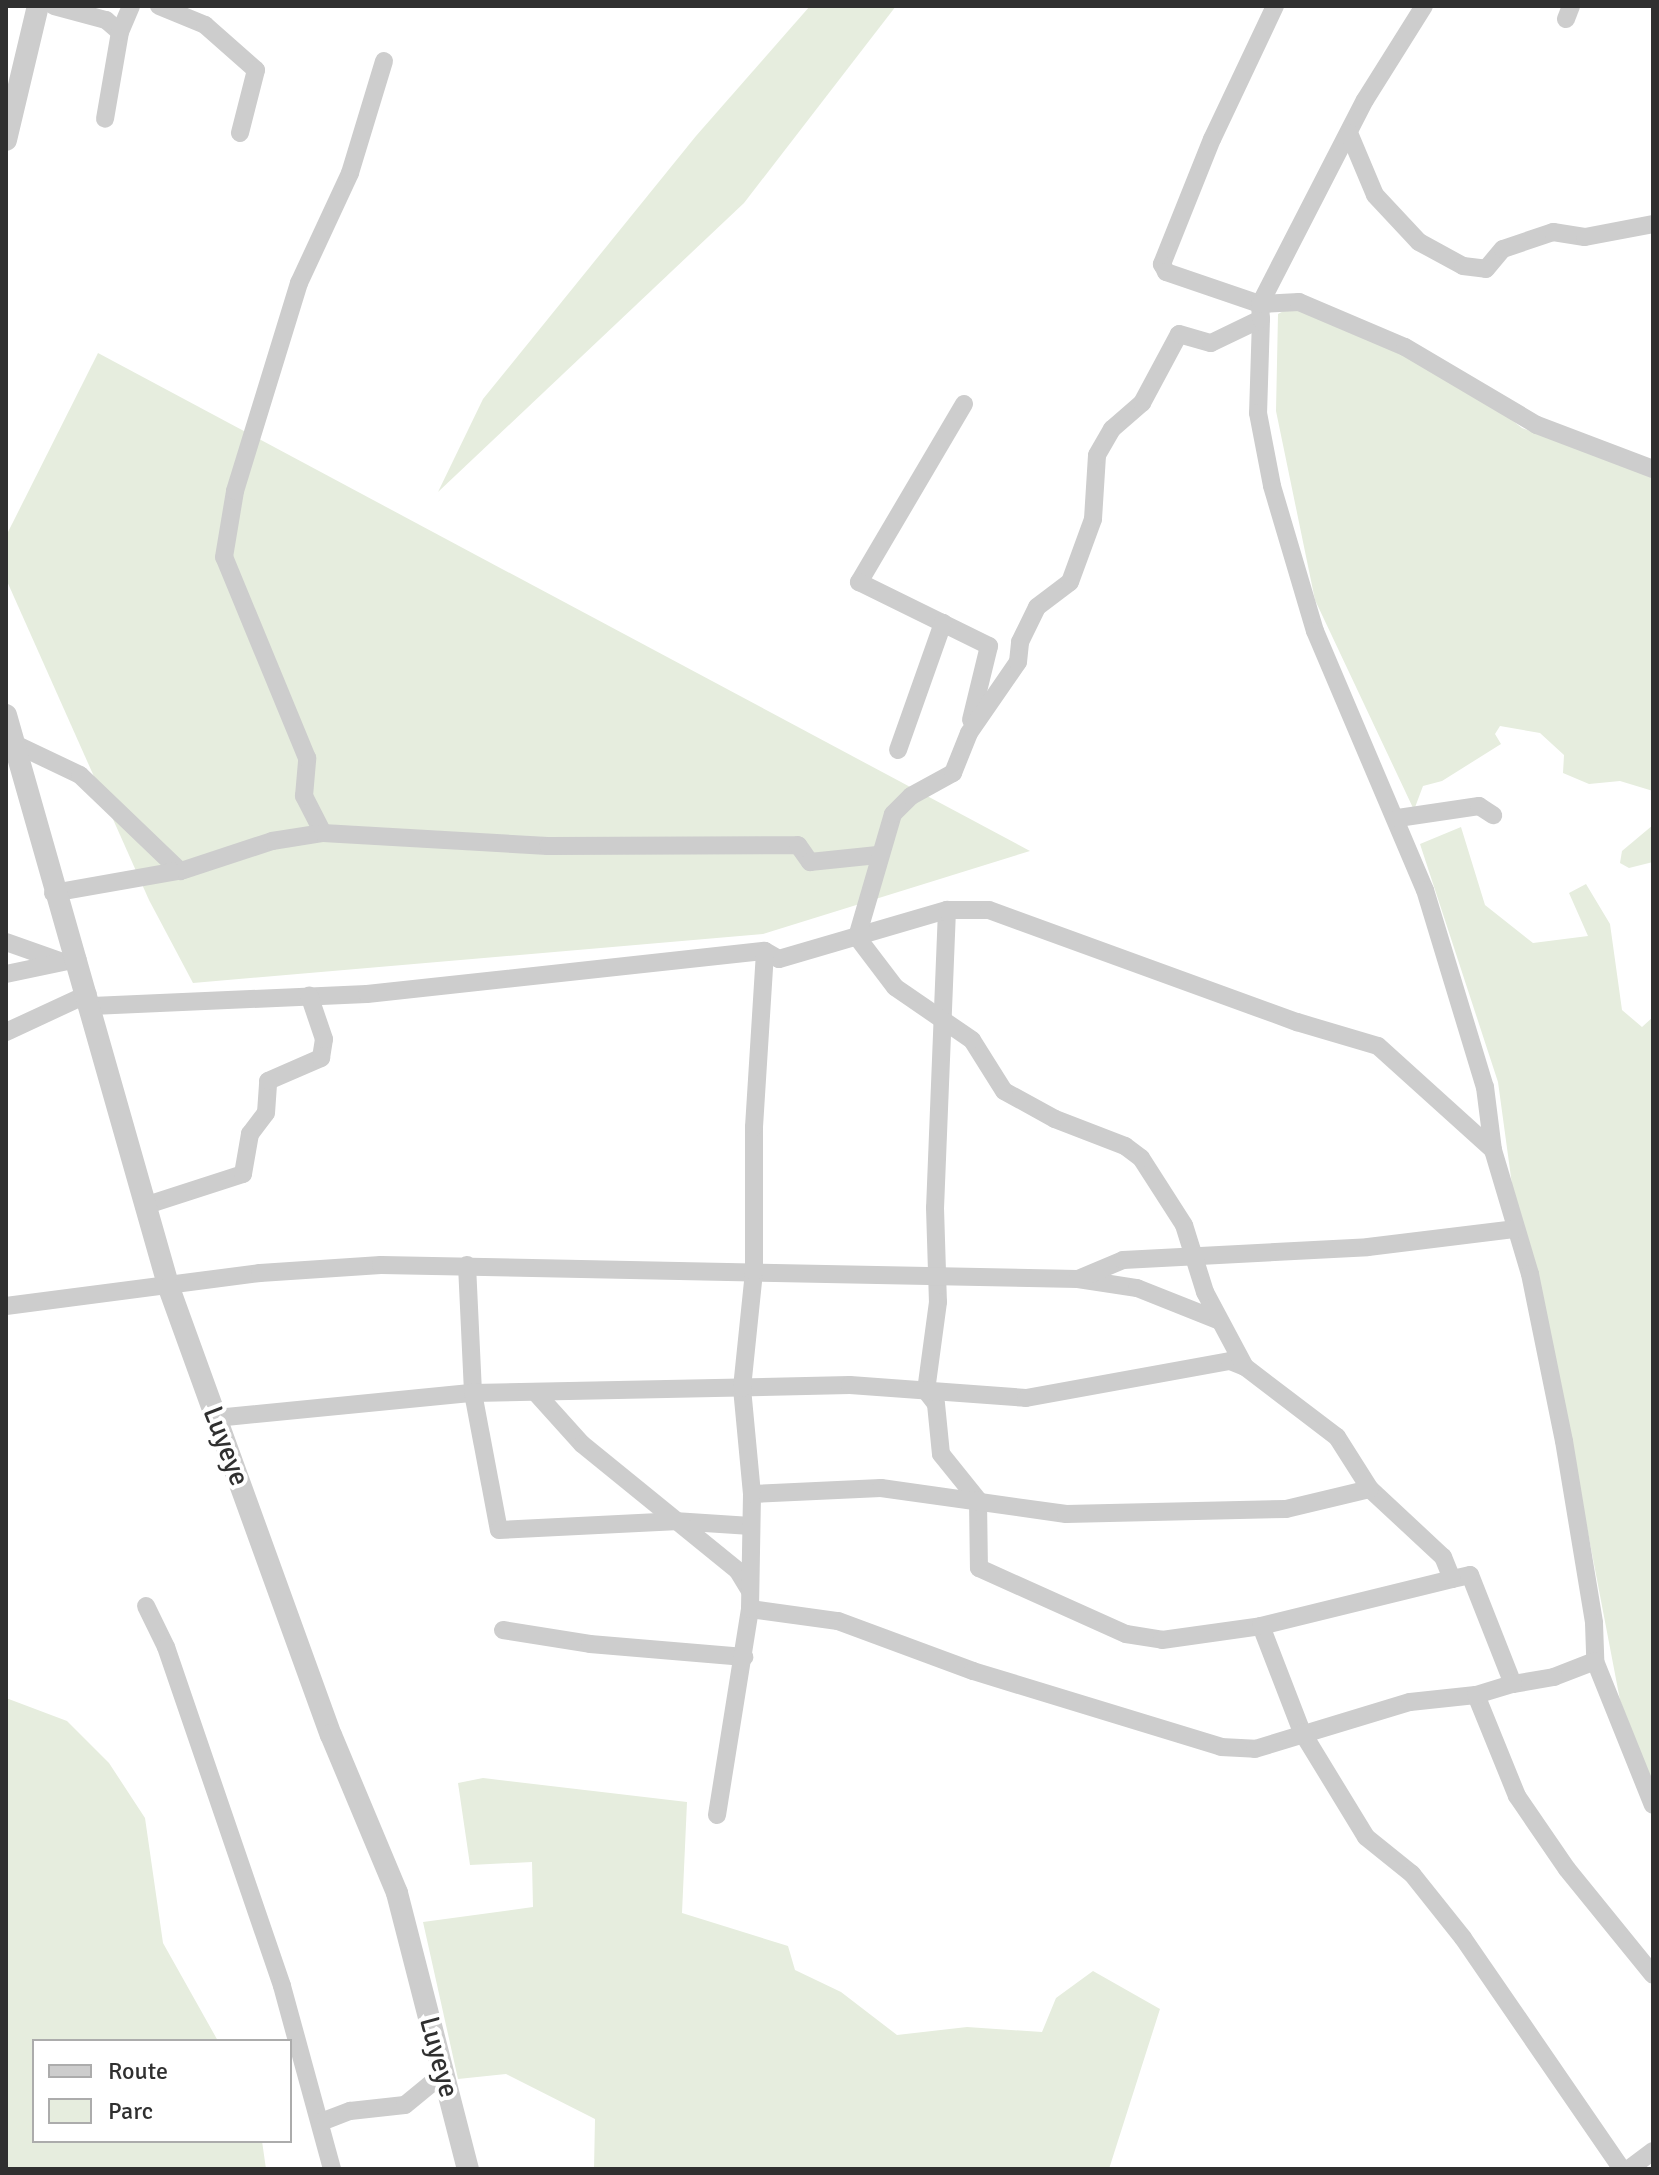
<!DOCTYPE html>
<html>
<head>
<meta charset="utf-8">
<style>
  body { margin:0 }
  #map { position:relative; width:1659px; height:2175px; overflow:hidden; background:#fff; font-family:Signika,sans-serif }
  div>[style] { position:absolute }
  .green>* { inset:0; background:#e6edde }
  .minor>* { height:18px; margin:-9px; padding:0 9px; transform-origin:9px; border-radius:9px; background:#cdcdcd }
  .tertiary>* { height:22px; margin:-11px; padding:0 11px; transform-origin:11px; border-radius:11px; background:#cdcdcd }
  span { translate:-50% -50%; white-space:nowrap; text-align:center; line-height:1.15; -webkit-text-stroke:8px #fff; paint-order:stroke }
  .street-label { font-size:28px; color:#303030 }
  .frame { position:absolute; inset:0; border:8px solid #303030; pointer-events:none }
  .legend { position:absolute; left:32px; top:2039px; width:260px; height:104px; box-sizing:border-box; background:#fff; border:2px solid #acacac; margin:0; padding:10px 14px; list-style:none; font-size:24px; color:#303030 }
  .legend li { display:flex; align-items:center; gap:16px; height:40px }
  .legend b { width:40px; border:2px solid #acacac }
</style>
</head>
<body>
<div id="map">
  <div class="green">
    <div style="clip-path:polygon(810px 6px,896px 6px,744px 203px,438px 492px,483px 399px,696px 136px)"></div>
    <div style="clip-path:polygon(1299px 303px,1474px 390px,1522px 428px,1653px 475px,1653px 791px,1620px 781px,1589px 784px,1563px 773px,1564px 755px,1540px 733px,1500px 726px,1495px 734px,1501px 744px,1442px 781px,1423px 786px,1414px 810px,1315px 600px,1276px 411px,1278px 314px)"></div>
    <div style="clip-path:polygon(98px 353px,1030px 851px,763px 934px,193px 983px,149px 900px,6px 579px,6px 536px)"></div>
    <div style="clip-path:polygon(1653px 825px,1653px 862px,1629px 868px,1620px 863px,1622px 851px)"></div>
    <div style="clip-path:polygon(1461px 827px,1485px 905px,1533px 943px,1588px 936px,1569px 893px,1586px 884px,1610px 924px,1622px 1010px,1642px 1027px,1653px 1017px,1653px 1787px,1620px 1700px,1558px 1376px,1516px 1214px,1498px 1082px,1420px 844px)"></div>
    <div style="clip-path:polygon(6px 1698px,67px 1721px,109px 1763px,145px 1818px,163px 1943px,218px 2041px,34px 2041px,34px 2141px,262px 2141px,266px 2169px,6px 2169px)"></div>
    <div style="clip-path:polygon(483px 1778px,687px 1802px,682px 1913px,788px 1946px,795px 1970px,841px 1992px,897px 2035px,967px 2027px,1042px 2032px,1056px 1998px,1093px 1971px,1160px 2009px,1109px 2169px,594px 2169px,595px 2119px,506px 2074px,458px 2079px,423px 1922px,533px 1907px,532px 1862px,470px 1865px,458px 1783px)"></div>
  </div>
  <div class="minor">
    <div style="left:54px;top:6px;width:54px;rotate:15.1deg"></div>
    <div style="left:106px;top:20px;width:18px;rotate:41deg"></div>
    <div style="left:120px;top:32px;width:88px;rotate:99.8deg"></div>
    <div style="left:159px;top:6px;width:50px;rotate:22.4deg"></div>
    <div style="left:205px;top:25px;width:68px;rotate:41.4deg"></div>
    <div style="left:256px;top:70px;width:65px;rotate:104.3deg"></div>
    <div style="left:1275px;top:6px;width:147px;rotate:115.3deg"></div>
    <div style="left:1212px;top:139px;width:135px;rotate:111.8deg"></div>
    <div style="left:1162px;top:264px;width:9px;rotate:63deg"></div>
    <div style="left:1166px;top:272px;width:99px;rotate:18.8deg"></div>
    <div style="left:1260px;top:304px;width:229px;rotate:-62.8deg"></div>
    <div style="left:1365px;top:100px;width:111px;rotate:-57.9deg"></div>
    <div style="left:1566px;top:19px;width:14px;rotate:-69deg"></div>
    <div style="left:120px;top:32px;width:28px;rotate:-67deg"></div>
    <div style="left:1349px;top:133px;width:67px;rotate:67.2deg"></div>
    <div style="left:1375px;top:195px;width:64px;rotate:46.9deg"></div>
    <div style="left:1419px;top:242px;width:50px;rotate:28.6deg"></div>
    <div style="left:1463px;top:266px;width:23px;rotate:7deg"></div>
    <div style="left:1486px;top:269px;width:26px;rotate:-50deg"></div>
    <div style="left:1503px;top:249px;width:53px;rotate:-18.8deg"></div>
    <div style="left:1553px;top:232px;width:32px;rotate:9deg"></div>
    <div style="left:1585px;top:237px;width:69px;rotate:-10.8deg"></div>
    <div style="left:1261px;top:319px;width:94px;rotate:91.8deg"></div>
    <div style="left:1258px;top:413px;width:74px;rotate:79.1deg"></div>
    <div style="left:1272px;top:486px;width:151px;rotate:73.5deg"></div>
    <div style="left:1315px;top:631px;width:281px;rotate:67deg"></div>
    <div style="left:1425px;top:890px;width:206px;rotate:73.1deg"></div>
    <div style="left:1485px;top:1087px;width:64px;rotate:82.8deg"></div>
    <div style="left:1493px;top:1150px;width:129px;rotate:73.4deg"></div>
    <div style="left:1530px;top:1274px;width:170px;rotate:78.5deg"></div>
    <div style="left:1564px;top:1441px;width:184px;rotate:80.6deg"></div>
    <div style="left:1594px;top:1623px;width:38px;rotate:88deg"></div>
    <div style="left:1595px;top:1661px;width:155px;rotate:68.1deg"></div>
    <div style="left:964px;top:404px;width:207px;rotate:120.5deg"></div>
    <div style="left:859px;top:582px;width:145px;rotate:26.2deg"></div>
    <div style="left:989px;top:646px;width:76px;rotate:103.7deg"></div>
    <div style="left:13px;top:743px;width:74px;rotate:25.5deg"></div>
    <div style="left:80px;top:775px;width:139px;rotate:43.8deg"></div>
    <div style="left:898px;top:750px;width:135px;rotate:-70.5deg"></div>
    <div style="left:1398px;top:818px;width:82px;rotate:-8.4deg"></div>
    <div style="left:1479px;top:806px;width:17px;rotate:33deg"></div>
    <div style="left:323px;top:833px;width:42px;rotate:-117.2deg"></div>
    <div style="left:304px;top:796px;width:38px;rotate:-85deg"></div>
    <div style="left:307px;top:758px;width:217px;rotate:-112.4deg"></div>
    <div style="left:224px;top:557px;width:67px;rotate:-80.5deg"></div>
    <div style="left:235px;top:491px;width:218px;rotate:-72.9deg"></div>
    <div style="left:299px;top:283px;width:121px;rotate:-65.1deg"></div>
    <div style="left:350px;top:173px;width:117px;rotate:-73.1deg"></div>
    <div style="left:53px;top:893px;width:133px;rotate:-10deg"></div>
    <div style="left:184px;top:870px;width:93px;rotate:-18.2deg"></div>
    <div style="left:272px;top:841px;width:52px;rotate:-8.9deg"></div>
    <div style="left:323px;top:833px;width:225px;rotate:3.3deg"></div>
    <div style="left:548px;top:846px;width:250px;rotate:-0.2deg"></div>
    <div style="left:798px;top:845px;width:21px;rotate:55deg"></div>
    <div style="left:810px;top:862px;width:68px;rotate:-5.9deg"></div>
    <div style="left:947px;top:910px;width:298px;rotate:92.3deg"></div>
    <div style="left:935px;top:1208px;width:94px;rotate:88.2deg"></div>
    <div style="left:938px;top:1302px;width:90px;rotate:97.7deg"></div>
    <div style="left:926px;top:1391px;width:16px;rotate:52deg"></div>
    <div style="left:936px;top:1404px;width:50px;rotate:84.3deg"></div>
    <div style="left:941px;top:1454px;width:59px;rotate:51.2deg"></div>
    <div style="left:978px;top:1500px;width:68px;rotate:89.2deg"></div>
    <div style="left:979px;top:1568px;width:161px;rotate:24.2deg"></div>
    <div style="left:1126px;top:1634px;width:36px;rotate:9deg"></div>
    <div style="left:1162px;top:1640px;width:100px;rotate:-8deg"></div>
    <div style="left:1261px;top:1626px;width:114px;rotate:68.9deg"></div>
    <div style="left:1302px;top:1732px;width:123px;rotate:58.6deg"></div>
    <div style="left:1366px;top:1837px;width:59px;rotate:38.8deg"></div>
    <div style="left:1412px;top:1874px;width:82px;rotate:51.4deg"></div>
    <div style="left:1463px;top:1938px;width:280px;rotate:55.5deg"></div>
    <div style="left:6px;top:942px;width:57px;rotate:19.4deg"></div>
    <div style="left:6px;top:974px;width:73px;rotate:-11.9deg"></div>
    <div style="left:92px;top:1006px;width:275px;rotate:-2.5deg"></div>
    <div style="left:367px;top:994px;width:400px;rotate:-6.2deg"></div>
    <div style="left:765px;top:951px;width:16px;rotate:30deg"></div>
    <div style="left:779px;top:959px;width:175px;rotate:-16.3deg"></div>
    <div style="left:947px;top:910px;width:42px"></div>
    <div style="left:989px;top:910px;width:328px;rotate:20deg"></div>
    <div style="left:1297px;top:1022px;width:84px;rotate:16.5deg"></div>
    <div style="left:1378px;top:1046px;width:155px;rotate:42.1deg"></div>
    <div style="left:6px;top:1032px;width:90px;rotate:-24.9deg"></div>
    <div style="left:144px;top:1206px;width:104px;rotate:-17.9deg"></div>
    <div style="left:243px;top:1174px;width:41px;rotate:-80.1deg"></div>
    <div style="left:250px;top:1134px;width:26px;rotate:-53deg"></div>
    <div style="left:266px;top:1113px;width:32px;rotate:-86deg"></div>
    <div style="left:268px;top:1081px;width:58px;rotate:-23.5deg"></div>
    <div style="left:321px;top:1058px;width:19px;rotate:-81deg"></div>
    <div style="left:324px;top:1039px;width:46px;rotate:-108.8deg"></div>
    <div style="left:467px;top:1265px;width:128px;rotate:87.3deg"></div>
    <div style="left:473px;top:1393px;width:139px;rotate:79.3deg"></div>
    <div style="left:499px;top:1530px;width:175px;rotate:-2.9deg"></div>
    <div style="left:674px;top:1521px;width:77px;rotate:3.7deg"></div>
    <div style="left:1078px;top:1279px;width:60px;rotate:8.7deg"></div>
    <div style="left:1137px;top:1288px;width:89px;rotate:21.7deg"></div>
    <div style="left:6px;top:1306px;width:256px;rotate:-7.4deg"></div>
    <div style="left:260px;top:1273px;width:121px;rotate:-3.8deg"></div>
    <div style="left:381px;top:1265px;width:697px;rotate:1.15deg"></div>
    <div style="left:1078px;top:1279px;width:49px;rotate:-22.9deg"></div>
    <div style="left:1123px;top:1260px;width:245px;rotate:-3deg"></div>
    <div style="left:1368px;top:1247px;width:147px;rotate:-7deg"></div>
    <div style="left:536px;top:1393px;width:69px;rotate:48deg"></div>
    <div style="left:582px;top:1444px;width:201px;rotate:39.1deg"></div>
    <div style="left:738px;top:1571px;width:23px;rotate:59deg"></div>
    <div style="left:216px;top:1418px;width:258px;rotate:-5.6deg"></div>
    <div style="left:473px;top:1393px;width:377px;rotate:-1.2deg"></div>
    <div style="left:850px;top:1385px;width:176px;rotate:4.2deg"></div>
    <div style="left:1026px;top:1398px;width:207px;rotate:-10.3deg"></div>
    <div style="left:1230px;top:1361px;width:16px;rotate:22deg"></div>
    <div style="left:752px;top:1494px;width:129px;rotate:-2.7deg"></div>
    <div style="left:881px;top:1488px;width:187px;rotate:8deg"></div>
    <div style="left:1066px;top:1514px;width:220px;rotate:-1.3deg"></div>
    <div style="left:1286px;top:1509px;width:86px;rotate:-13.4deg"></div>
    <div style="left:146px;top:1606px;width:46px;rotate:64deg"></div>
    <div style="left:166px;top:1647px;width:358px;rotate:71.1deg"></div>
    <div style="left:282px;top:1986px;width:190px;rotate:74.7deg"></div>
    <div style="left:750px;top:1609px;width:89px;rotate:7.8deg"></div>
    <div style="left:838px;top:1621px;width:144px;rotate:20.3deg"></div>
    <div style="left:973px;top:1671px;width:259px;rotate:17deg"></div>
    <div style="left:1221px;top:1747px;width:34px;rotate:3deg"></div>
    <div style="left:1255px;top:1749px;width:162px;rotate:-16.9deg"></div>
    <div style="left:1410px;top:1702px;width:66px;rotate:-6.1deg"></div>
    <div style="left:1476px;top:1695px;width:109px;rotate:67.9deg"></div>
    <div style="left:1517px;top:1796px;width:88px;rotate:55.6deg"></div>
    <div style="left:1567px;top:1869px;width:136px;rotate:50.9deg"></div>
    <div style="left:1261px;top:1626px;width:197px;rotate:-13.8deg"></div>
    <div style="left:503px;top:1630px;width:88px;rotate:9.1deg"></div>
    <div style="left:590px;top:1644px;width:155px;rotate:4.8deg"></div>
    <div style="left:1595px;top:1661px;width:44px;rotate:158.7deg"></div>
    <div style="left:1554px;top:1677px;width:42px;rotate:170.3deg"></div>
    <div style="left:1513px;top:1684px;width:117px;rotate:-111.5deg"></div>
    <div style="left:1470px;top:1575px;width:18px;rotate:167deg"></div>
    <div style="left:1452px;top:1579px;width:24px;rotate:-112deg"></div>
    <div style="left:1443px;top:1557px;width:100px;rotate:-137deg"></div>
    <div style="left:1370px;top:1489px;width:62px;rotate:-122.4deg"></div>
    <div style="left:1337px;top:1437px;width:116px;rotate:-142.7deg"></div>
    <div style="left:1245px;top:1367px;width:85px;rotate:-118.1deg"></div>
    <div style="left:1205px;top:1292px;width:70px;rotate:-107.4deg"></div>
    <div style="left:1184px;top:1225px;width:80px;rotate:-122.7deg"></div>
    <div style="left:1141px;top:1158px;width:20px;rotate:-143deg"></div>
    <div style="left:1125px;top:1146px;width:75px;rotate:-158.9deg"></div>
    <div style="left:1055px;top:1119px;width:58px;rotate:-151.2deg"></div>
    <div style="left:1004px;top:1091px;width:60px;rotate:-122.1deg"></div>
    <div style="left:972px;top:1040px;width:93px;rotate:-145.5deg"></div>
    <div style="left:895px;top:987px;width:63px;rotate:-127.2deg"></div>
    <div style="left:857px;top:937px;width:128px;rotate:-73.7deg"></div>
    <div style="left:893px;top:814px;width:25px;rotate:-45deg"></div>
    <div style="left:911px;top:796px;width:48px;rotate:-28.7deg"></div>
    <div style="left:953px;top:773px;width:43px;rotate:-68.2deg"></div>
    <div style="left:969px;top:733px;width:86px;rotate:-55.4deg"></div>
    <div style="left:1018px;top:662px;width:20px;rotate:-84deg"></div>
    <div style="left:1020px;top:642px;width:39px;rotate:-64deg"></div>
    <div style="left:1037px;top:607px;width:41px;rotate:-37.1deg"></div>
    <div style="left:1070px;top:582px;width:67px;rotate:-69.9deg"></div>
    <div style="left:1093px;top:519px;width:64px;rotate:-86.4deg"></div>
    <div style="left:1097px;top:455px;width:30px;rotate:-60deg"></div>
    <div style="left:1112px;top:429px;width:40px;rotate:-41deg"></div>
    <div style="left:1142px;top:403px;width:78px;rotate:-61.8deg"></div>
    <div style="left:1179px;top:334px;width:33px;rotate:16deg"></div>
    <div style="left:1211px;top:343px;width:55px;rotate:-25.6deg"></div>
    <div style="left:1261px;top:319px;width:15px;rotate:-94deg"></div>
    <div style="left:1260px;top:304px;width:39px;rotate:-3deg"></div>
    <div style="left:1299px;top:302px;width:115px;rotate:23deg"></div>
    <div style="left:1405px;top:347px;width:153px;rotate:30.6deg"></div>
    <div style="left:1537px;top:425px;width:124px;rotate:20.8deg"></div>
    <div style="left:1476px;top:1695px;width:39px;rotate:-17deg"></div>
    <div style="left:717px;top:1815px;width:209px;rotate:-80.9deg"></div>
    <div style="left:750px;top:1609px;width:115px;rotate:-89deg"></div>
    <div style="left:752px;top:1494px;width:106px;rotate:-95.4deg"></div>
    <div style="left:742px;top:1388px;width:118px;rotate:-84.1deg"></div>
    <div style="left:754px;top:1271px;width:144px;rotate:-90deg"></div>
    <div style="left:754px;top:1127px;width:176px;rotate:-86.4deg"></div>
    <div style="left:321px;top:2122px;width:31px;rotate:-21deg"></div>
    <div style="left:350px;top:2111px;width:55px;rotate:-6.2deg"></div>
    <div style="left:405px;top:2105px;width:50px;rotate:-39.4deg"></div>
    <div style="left:1629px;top:2169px;width:30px;rotate:-37deg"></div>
  </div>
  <div class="tertiary">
    <div style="left:6px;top:140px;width:138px;rotate:-76.6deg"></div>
    <div style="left:6px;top:715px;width:596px;rotate:74.12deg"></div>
    <div style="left:169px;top:1288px;width:475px;rotate:70.1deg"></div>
    <div style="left:331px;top:1735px;width:171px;rotate:67.3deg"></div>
    <div style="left:397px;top:1893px;width:285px;rotate:75.6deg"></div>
  </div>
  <div class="street-label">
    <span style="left:226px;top:1446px;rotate:69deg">Luyeye</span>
    <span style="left:439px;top:2057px;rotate:75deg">Luyeye</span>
  </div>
  <div class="frame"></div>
  <ul class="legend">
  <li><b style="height:10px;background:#cdcdcd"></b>Route</li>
  <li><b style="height:22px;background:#e6edde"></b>Parc</li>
  </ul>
</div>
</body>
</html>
